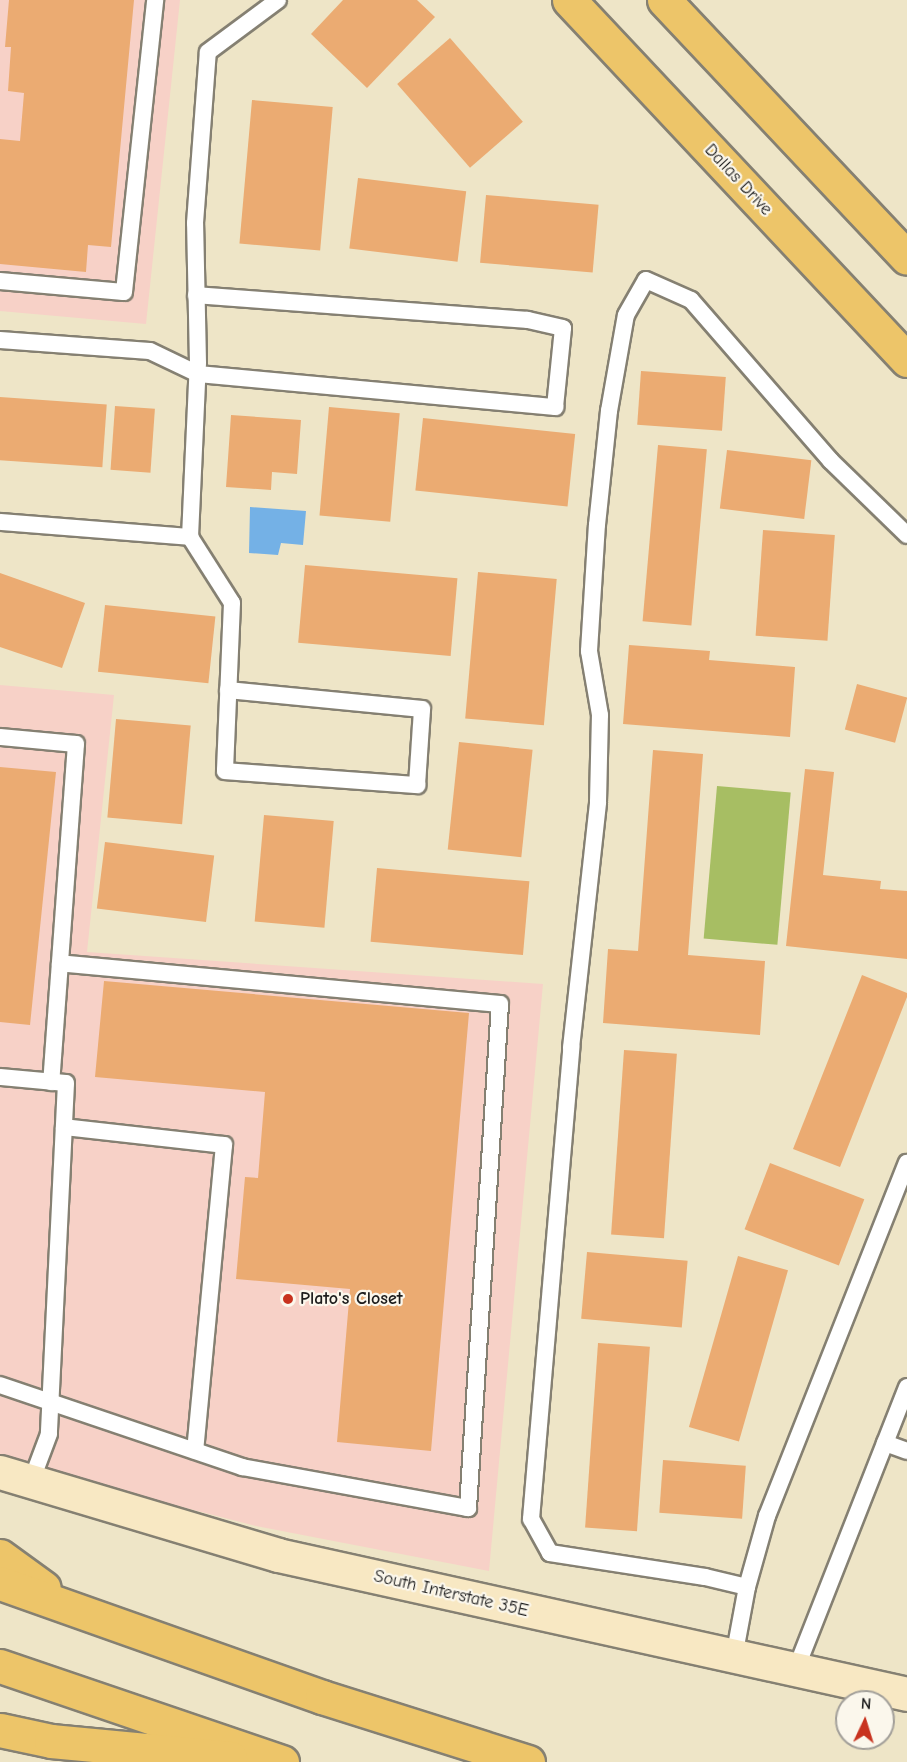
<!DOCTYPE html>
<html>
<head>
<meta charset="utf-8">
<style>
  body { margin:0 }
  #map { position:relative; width:907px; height:1762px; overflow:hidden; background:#eee5c7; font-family:"Comic Neue",sans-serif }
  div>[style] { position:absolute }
  .built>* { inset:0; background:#f7d1c7 }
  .green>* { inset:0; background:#a7be63; transform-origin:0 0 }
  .water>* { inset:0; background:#74b1e6 }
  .building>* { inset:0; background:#ebab72; transform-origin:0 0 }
  .roads { filter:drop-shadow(2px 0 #858072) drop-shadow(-2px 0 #858072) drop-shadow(0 2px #858072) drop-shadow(0 -2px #858072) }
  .service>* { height:16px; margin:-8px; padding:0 8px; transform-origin:8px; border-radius:8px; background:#fff }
  .secondary>* { height:33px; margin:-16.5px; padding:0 16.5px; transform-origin:16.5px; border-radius:16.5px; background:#f8e8c3 }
  .primary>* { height:33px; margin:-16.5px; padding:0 16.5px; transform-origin:16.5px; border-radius:16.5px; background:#edc569 }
  .motorway>* { height:33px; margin:-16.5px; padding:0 16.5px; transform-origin:16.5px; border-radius:16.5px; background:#edc569 }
  .dots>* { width:16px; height:16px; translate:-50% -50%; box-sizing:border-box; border:3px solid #fbf7ec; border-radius:50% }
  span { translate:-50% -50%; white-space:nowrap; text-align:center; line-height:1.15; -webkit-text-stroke:4.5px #fbf7ec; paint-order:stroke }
  .street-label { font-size:18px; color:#1c1c1c }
  .poi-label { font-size:18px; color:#1c1c1c; font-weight:700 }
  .left { translate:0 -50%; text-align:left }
  .north { position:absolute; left:835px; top:1690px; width:60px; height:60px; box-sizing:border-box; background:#fbf7ec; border:2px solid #a29f99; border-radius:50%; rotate:4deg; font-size:16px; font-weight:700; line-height:24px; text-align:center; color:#1c1c1c }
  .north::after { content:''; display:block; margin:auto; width:21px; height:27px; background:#c8321e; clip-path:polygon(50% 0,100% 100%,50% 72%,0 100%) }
</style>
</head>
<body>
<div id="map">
  <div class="built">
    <div style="clip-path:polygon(0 0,180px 0,146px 324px,0 311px)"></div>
    <div style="clip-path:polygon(0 685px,114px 695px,87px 952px,543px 984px,489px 1571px,256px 1526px,69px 1478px,0 1454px)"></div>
  </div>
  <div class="green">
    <div style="left:717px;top:786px;width:74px;height:153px;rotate:5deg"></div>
  </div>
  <div class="water">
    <div style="clip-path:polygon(250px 507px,306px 511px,303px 545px,281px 543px,278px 555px,249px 553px)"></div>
  </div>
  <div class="building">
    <div style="clip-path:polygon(9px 0,134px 0,111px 247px,88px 245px,86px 272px,0 264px,0 139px,20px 141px,24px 93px,8px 91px,11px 47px,5px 47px)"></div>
    <div style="clip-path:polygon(343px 0,417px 0,435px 17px,367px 88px,311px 34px)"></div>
    <div style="left:450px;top:38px;width:111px;height:70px;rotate:49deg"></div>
    <div style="left:252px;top:100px;width:81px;height:144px;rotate:5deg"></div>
    <div style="left:358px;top:178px;width:109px;height:71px;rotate:7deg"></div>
    <div style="left:486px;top:195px;width:113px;height:68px;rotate:5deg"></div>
    <div style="left:641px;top:371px;width:85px;height:54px;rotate:4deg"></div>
    <div style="left:0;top:397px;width:107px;height:63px;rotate:4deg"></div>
    <div style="left:115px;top:406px;width:40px;height:64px;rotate:4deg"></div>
    <div style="left:329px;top:407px;width:71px;height:109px;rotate:5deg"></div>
    <div style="clip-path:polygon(231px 415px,301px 420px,297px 474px,272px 472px,271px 490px,226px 487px)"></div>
    <div style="left:423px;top:418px;width:153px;height:73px;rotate:6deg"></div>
    <div style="left:658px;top:445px;width:49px;height:177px;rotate:5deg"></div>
    <div style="left:727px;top:450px;width:85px;height:59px;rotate:7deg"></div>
    <div style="left:763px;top:530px;width:72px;height:106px;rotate:4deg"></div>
    <div style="left:305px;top:565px;width:153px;height:78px;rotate:5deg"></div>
    <div style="left:478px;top:572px;width:79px;height:147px;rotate:5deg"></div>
    <div style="clip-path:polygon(0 573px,85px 603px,62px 668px,0 647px)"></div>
    <div style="left:105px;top:605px;width:111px;height:67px;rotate:6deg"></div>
    <div style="clip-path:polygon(629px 645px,710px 651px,709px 660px,795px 667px,790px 737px,623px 724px)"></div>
    <div style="left:857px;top:684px;width:52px;height:47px;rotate:15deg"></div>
    <div style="left:116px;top:719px;width:75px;height:99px;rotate:5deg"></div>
    <div style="left:459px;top:742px;width:74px;height:108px;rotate:6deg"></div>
    <div style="clip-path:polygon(653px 750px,703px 754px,688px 955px,765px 961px,760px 1035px,603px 1023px,608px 949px,638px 951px)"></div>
    <div style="clip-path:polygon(0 767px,56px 772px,30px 1025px,0 1022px)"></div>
    <div style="clip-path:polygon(805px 769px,834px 772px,823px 875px,881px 881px,880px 889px,907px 891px,907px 959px,786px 946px)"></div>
    <div style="left:264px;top:815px;width:70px;height:107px;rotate:5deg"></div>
    <div style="left:105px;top:842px;width:110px;height:67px;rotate:7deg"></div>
    <div style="left:377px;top:868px;width:153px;height:74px;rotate:5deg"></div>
    <div style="clip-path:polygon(862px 975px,907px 993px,907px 997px,840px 1167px,793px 1149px)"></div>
    <div style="clip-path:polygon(104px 981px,469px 1013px,431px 1451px,337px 1442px,350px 1289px,236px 1279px,245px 1177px,258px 1178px,265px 1092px,95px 1077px)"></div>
    <div style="left:624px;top:1050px;width:53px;height:185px;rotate:4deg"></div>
    <div style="left:770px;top:1163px;width:101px;height:71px;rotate:21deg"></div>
    <div style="left:587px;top:1252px;width:101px;height:67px;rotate:5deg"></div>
    <div style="left:738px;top:1256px;width:52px;height:178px;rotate:16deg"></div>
    <div style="left:598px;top:1343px;width:52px;height:185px;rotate:4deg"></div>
    <div style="left:663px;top:1460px;width:83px;height:53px;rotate:4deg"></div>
  </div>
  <div class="roads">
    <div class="service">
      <div style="left:0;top:281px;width:124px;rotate:5.1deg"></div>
      <div style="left:124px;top:292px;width:294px;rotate:-83.9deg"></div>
      <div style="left:0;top:340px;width:150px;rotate:4.2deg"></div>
      <div style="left:150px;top:351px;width:53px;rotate:25.6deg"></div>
      <div style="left:198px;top:374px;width:359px;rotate:5.3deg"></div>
      <div style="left:555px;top:407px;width:79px;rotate:-84.2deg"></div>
      <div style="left:563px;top:328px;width:37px;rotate:-167deg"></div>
      <div style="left:527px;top:320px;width:332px;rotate:-175.7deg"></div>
      <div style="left:0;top:522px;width:191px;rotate:4.5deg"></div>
      <div style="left:190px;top:537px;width:174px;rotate:-87.4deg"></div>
      <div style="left:198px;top:363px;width:140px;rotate:-91.2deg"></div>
      <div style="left:195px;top:223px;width:171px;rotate:-85.7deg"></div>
      <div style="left:208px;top:52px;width:87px;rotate:-36.6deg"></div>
      <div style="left:190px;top:537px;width:78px;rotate:57.5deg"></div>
      <div style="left:232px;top:603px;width:168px;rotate:92.4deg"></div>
      <div style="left:225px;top:771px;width:193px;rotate:4.2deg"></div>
      <div style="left:417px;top:785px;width:76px;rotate:-86.2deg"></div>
      <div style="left:422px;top:709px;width:195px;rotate:-174.4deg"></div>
      <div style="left:0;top:737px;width:76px;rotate:5.3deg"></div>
      <div style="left:76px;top:744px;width:339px;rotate:94.2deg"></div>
      <div style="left:0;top:1077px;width:66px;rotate:5.2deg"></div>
      <div style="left:66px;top:1083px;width:351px;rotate:92.8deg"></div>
      <div style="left:49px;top:1434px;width:51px;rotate:110.6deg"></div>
      <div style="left:64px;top:1127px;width:161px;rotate:6.4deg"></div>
      <div style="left:224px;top:1145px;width:307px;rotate:95.4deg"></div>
      <div style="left:0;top:1385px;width:256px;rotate:18.7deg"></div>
      <div style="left:242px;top:1467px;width:230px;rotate:10.3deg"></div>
      <div style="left:468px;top:1508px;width:505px;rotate:-86.37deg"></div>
      <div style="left:500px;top:1004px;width:442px;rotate:-174.7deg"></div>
      <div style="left:885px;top:1443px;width:23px;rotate:20deg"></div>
      <div style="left:747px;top:1587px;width:74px;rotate:-74.3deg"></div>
      <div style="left:767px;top:1516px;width:380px;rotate:-68.4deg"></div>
      <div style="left:734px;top:1657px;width:71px;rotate:-79.5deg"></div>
      <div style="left:747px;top:1587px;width:43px;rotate:-166.6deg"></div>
      <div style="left:705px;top:1577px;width:157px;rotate:-171.2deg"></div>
      <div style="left:550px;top:1553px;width:39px;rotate:-119deg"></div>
      <div style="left:531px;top:1519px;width:473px;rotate:-85.1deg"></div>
      <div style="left:571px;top:1048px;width:247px;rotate:-83.7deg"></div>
      <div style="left:598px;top:802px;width:87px;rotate:-88.7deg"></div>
      <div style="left:600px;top:715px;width:65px;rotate:-99.8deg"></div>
      <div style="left:589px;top:651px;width:126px;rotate:-86.4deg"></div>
      <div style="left:597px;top:525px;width:115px;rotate:-84deg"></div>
      <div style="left:609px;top:411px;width:97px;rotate:-80deg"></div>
      <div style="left:626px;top:315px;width:40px;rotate:-60.3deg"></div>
      <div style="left:646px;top:280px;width:49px;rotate:24deg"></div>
      <div style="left:691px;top:300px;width:213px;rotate:49deg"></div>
      <div style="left:831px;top:461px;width:106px;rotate:44.2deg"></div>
      <div style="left:796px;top:1669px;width:303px;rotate:-68.5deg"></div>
    </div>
    <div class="secondary">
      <div style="left:0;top:1472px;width:290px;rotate:16.6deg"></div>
      <div style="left:278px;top:1555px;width:644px;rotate:12.46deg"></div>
    </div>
    <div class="primary">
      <div style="left:569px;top:0;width:494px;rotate:46.8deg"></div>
      <div style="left:664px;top:0;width:354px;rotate:46.7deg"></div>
    </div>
    <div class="motorway">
      <div style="left:0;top:1556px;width:54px;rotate:36deg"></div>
      <div style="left:0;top:1583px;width:342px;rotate:19.5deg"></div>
      <div style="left:322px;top:1697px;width:216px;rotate:17.5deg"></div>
      <div style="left:0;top:1666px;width:298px;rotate:18.8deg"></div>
      <div style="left:0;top:1730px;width:52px;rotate:12.2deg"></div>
      <div style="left:51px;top:1741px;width:180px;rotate:5.4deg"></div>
    </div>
  </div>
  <div class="dots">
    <div style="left:288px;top:1299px;background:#c8321e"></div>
  </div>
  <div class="street-label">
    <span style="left:738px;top:180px;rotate:47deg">Dallas Drive</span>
    <span style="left:451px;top:1594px;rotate:13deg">South Interstate 35E</span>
  </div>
  <div class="poi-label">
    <span class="left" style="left:300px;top:1299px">Plato's Closet</span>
  </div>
  <div class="north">N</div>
</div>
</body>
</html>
